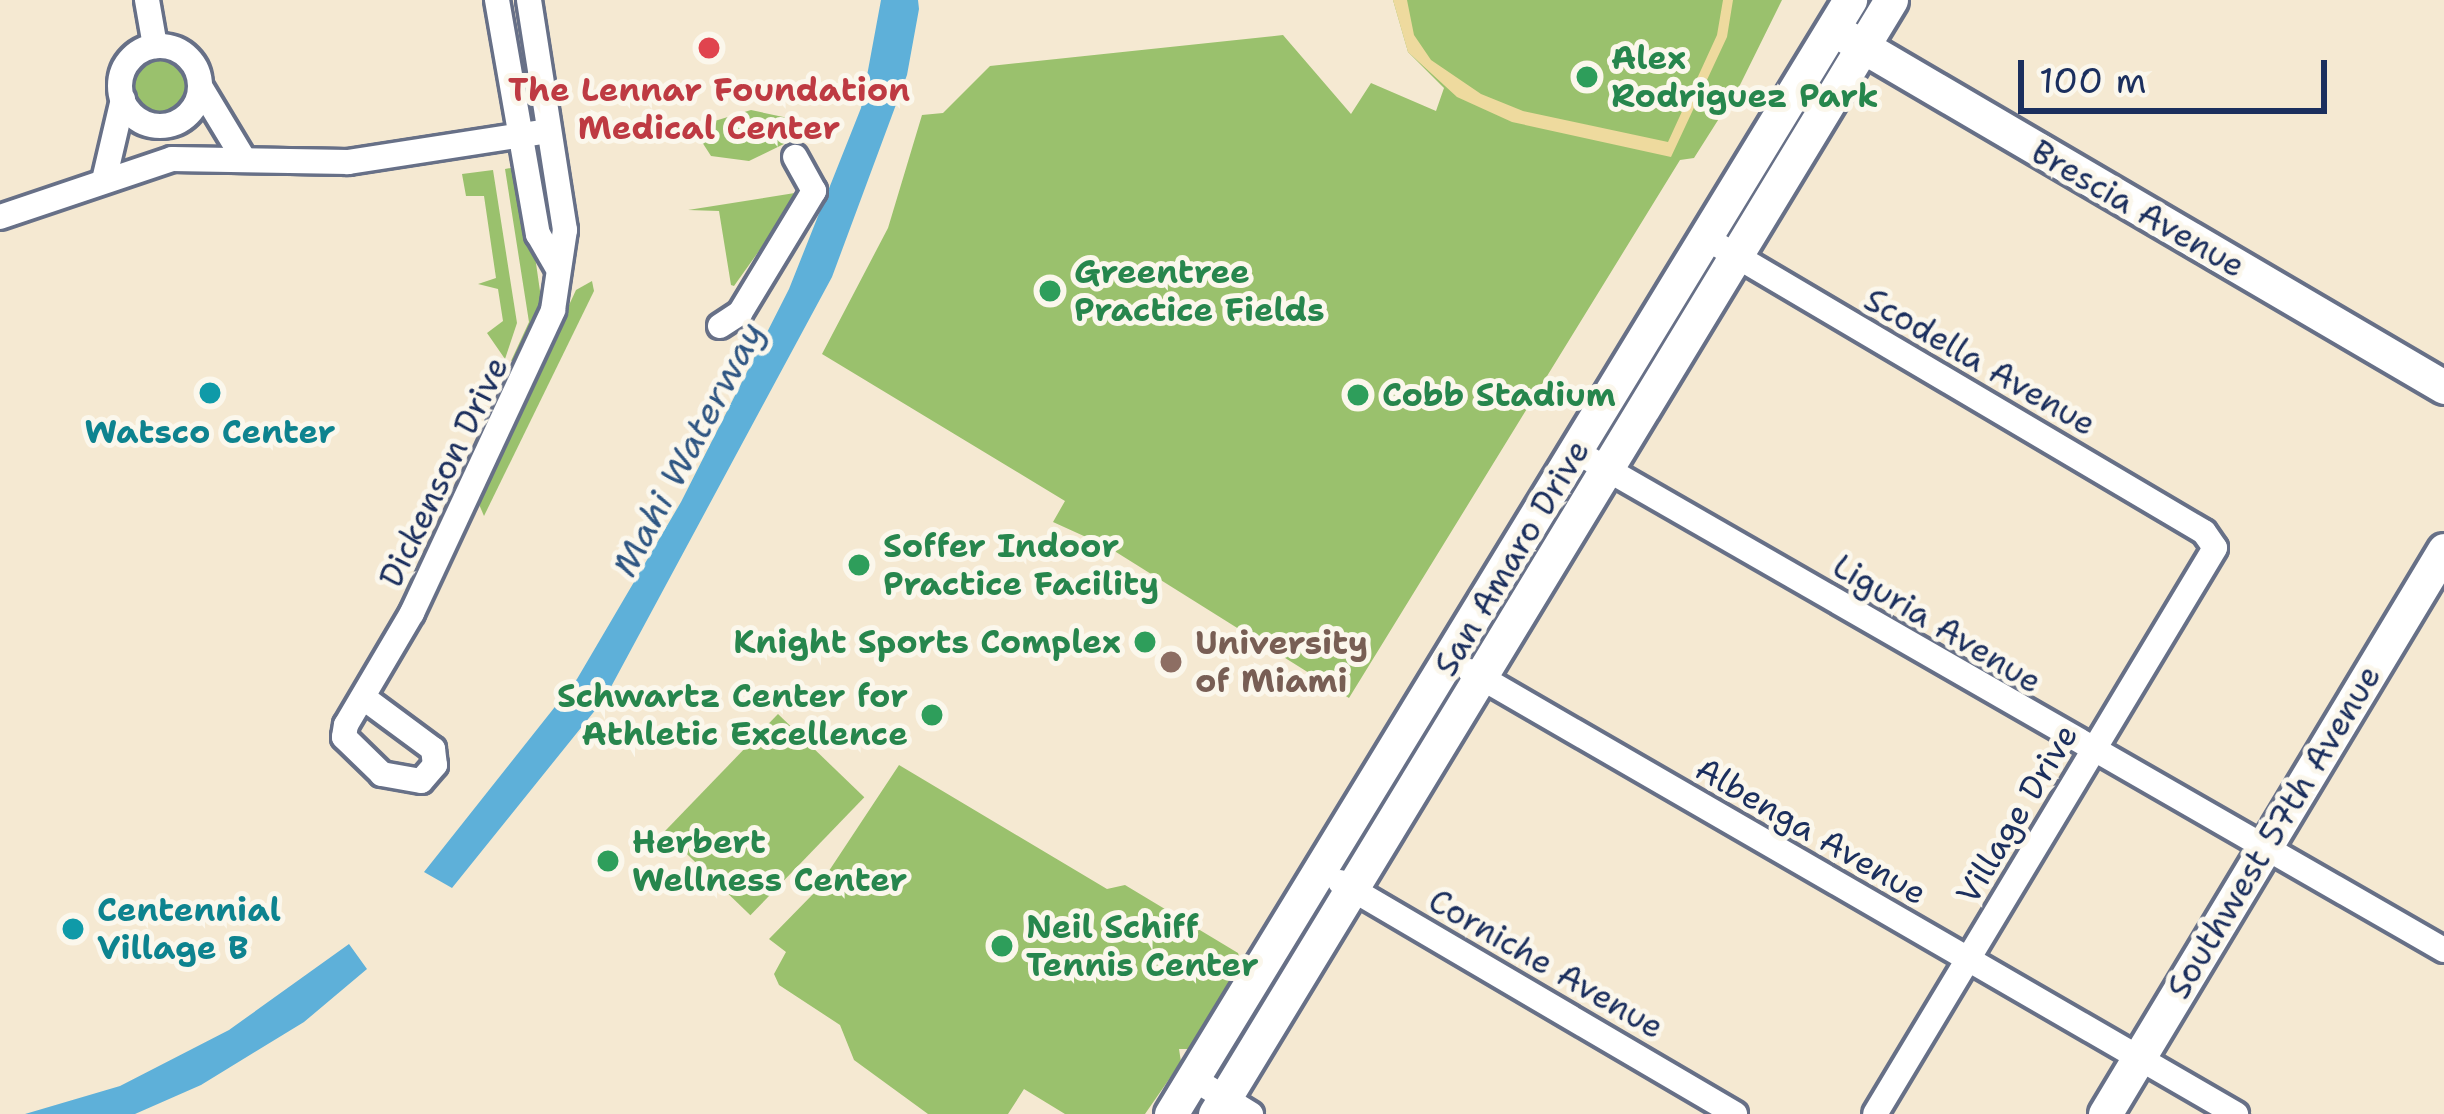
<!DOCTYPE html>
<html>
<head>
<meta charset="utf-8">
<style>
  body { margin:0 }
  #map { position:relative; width:2444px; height:1114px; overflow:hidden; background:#f5e9d2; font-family:"Shantell Sans",sans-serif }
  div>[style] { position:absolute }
  .green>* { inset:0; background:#9ac16d; transform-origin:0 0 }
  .round { border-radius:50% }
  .sand>* { inset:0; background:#eeda9e }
  .water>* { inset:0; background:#5eb0d9 }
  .roads { filter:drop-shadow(3px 0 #677087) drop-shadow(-3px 0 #677087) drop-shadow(0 3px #677087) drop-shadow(0 -3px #677087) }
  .street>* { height:24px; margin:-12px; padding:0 12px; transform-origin:12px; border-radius:12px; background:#fff }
  .street>.ring { margin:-12px; padding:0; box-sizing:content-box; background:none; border:24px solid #fff; border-radius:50% }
  .secondary>* { height:33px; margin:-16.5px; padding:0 16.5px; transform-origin:16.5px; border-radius:16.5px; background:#fff }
  .dots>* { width:33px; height:33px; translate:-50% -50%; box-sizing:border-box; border:6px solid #fbf7ec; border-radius:50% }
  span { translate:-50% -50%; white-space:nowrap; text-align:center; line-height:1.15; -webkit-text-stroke:10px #fbf7ec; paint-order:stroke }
  .leisure-label { font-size:33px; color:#27864d; font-weight:700 }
  .left { translate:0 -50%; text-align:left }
  .right { translate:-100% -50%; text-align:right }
  .health-label { font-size:33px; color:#be3a42; font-weight:700 }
  .street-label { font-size:33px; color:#1b2f5e }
  .culture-label { font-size:33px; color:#0d838f; font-weight:700 }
  .education-label { font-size:33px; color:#785e54; font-weight:700 }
  .water-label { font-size:36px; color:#2f5683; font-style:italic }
  .scale { position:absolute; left:2018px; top:60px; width:309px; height:54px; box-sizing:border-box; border:6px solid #1b2f5e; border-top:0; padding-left:15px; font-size:36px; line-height:42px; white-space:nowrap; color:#1b2f5e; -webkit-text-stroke:9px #fbf7ec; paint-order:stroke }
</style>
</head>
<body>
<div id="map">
  <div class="green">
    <div style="clip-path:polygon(1393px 0,1782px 0,1739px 87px,1694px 158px,1680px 160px,1349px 698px,1108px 547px,1053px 522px,1065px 501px,822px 354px,888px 228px,922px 115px,943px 113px,990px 66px,1283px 35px,1351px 114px,1371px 83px,1436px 111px,1444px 88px,1408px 52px)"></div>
    <div class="round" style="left:130px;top:56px;width:60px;height:60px"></div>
    <div style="clip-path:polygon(751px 110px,788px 118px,788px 142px,749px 161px,711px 156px,702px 142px,708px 123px)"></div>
    <div style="clip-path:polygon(522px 166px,541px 298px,520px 358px,511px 361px,529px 322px,505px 169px)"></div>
    <div style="clip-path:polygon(493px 170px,517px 323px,505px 359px,487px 333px,503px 321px,498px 289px,478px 284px,496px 278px,484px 196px,466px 196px,462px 174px)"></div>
    <div style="clip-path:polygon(801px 192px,734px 286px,731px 285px,719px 211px,688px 210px)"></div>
    <div style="clip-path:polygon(592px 281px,594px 291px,484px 516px,478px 502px,576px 290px)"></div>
    <div style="left:778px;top:714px;width:120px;height:164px;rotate:44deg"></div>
    <div style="clip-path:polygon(899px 765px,1107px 889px,1125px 885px,1238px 953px,1242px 965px,1190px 1049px,1179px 1049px,1181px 1062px,1145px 1114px,1065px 1114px,1024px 1089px,1008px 1114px,928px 1114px,854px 1060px,840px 1025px,779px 985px,774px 974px,786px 952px,769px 939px,815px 892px)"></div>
  </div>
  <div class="sand">
    <div style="clip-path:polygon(1393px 0,1407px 0,1414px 35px,1431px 60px,1481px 94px,1523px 111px,1668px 142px,1717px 35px,1723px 0,1733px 0,1727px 37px,1671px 157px,1512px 122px,1457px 97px,1408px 52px)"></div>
  </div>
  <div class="water">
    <div style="clip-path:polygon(881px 0,918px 0,919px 9px,907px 75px,832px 277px,605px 698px,452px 888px,424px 872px,577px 679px,681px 502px,789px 289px,861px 108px)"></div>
    <div style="clip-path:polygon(349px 944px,367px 969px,304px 1022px,201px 1085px,135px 1114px,25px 1114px,120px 1086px,229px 1030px)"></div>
  </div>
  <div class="roads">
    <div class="street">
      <div style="left:147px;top:0;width:47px;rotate:80.1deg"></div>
      <div style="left:497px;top:0;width:238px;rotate:80.1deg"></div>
      <div style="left:538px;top:234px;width:36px;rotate:60deg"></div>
      <div class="ring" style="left:120px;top:46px;width:56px;height:56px"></div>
      <div style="left:201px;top:88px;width:79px;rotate:58.9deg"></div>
      <div style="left:105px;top:176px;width:79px;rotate:-76.8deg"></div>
      <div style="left:0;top:217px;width:182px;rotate:-18.6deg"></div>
      <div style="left:172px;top:159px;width:176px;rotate:1deg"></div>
      <div style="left:348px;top:162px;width:203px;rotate:-8.8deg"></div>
      <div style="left:1706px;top:238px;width:578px;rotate:30.56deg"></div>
      <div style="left:2204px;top:532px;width:19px;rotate:55deg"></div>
      <div style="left:2215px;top:548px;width:660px;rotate:120.99deg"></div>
      <div style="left:720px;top:326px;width:24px;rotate:-33deg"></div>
      <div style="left:740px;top:313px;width:143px;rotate:-58.8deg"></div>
      <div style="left:814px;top:191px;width:39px;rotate:-119deg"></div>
      <div style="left:1577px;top:452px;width:1000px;rotate:29.87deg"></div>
      <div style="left:1470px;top:671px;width:885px;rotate:30.04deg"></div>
      <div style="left:364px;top:698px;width:86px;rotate:36.5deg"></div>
      <div style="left:433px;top:749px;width:16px;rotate:83deg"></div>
      <div style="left:435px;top:765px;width:21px;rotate:131deg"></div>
      <div style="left:421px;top:781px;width:40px;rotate:-170deg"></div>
      <div style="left:382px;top:774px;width:53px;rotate:-135.8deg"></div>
      <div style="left:344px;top:737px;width:12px;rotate:-81deg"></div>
      <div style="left:346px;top:725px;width:130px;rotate:-59.5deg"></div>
      <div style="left:412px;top:613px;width:334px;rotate:-65deg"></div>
      <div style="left:553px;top:310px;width:81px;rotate:-81.5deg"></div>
      <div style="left:565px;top:230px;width:233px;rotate:-98.9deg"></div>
      <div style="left:1340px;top:882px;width:458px;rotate:30.4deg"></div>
      <div style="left:1194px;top:1079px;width:67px;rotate:31.6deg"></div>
    </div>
    <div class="secondary">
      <div style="left:1845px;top:36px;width:694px;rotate:30.37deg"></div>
      <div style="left:1171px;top:1114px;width:1305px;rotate:-58.64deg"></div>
      <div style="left:1215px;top:1114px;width:1303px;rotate:-58.75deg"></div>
      <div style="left:2105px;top:1114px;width:658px;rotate:-58.99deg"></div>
    </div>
  </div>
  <div class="dots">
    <div style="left:709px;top:48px;background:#e0444e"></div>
    <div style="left:1587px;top:77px;background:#2e9e5b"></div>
    <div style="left:1050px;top:291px;background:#2e9e5b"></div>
    <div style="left:210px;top:393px;background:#0f9aa8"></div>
    <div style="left:1358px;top:395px;background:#2e9e5b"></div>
    <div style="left:859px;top:565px;background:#2e9e5b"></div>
    <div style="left:1145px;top:642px;background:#2e9e5b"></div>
    <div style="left:1171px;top:662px;background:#8d6e63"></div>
    <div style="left:932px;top:715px;background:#2e9e5b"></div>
    <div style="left:608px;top:861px;background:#2e9e5b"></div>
    <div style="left:73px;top:929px;background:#0f9aa8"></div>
    <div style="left:1002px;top:946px;background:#2e9e5b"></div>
  </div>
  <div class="leisure-label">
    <span class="left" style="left:1611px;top:77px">Alex<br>Rodriguez Park</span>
    <span class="left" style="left:1074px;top:291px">Greentree<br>Practice Fields</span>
    <span class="left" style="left:1382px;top:395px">Cobb Stadium</span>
    <span class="left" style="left:883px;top:565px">Soffer Indoor<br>Practice Facility</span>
    <span class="right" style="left:1121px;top:642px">Knight Sports Complex</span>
    <span class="right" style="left:908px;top:715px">Schwartz Center for<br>Athletic Excellence</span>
    <span class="left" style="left:632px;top:861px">Herbert<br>Wellness Center</span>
    <span class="left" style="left:1026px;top:946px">Neil Schiff<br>Tennis Center</span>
  </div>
  <div class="health-label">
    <span style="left:709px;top:109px">The Lennar Foundation<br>Medical Center</span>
  </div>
  <div class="street-label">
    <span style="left:2138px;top:209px;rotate:30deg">Brescia Avenue</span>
    <span style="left:1980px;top:362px;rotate:30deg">Scodella Avenue</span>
    <span style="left:444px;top:472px;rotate:-64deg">Dickenson Drive</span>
    <span style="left:1512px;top:558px;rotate:-59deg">San Amaro Drive</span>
    <span style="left:1937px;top:624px;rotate:31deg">Liguria Avenue</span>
    <span style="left:2017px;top:814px;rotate:-59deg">Village Drive</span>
    <span style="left:1811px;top:831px;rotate:30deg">Albenga Avenue</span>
    <span style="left:2274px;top:832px;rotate:-59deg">Southwest 57th Avenue</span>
    <span style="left:1546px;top:964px;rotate:30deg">Corniche Avenue</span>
  </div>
  <div class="culture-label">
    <span style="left:210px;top:432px">Watsco Center</span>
    <span class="left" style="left:97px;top:929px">Centennial<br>Village B</span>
  </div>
  <div class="education-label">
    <span class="left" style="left:1195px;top:662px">University<br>of Miami</span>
  </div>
  <div class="water-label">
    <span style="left:688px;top:449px;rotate:-62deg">Mahi Waterway</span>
  </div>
  <div class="scale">100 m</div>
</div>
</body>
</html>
